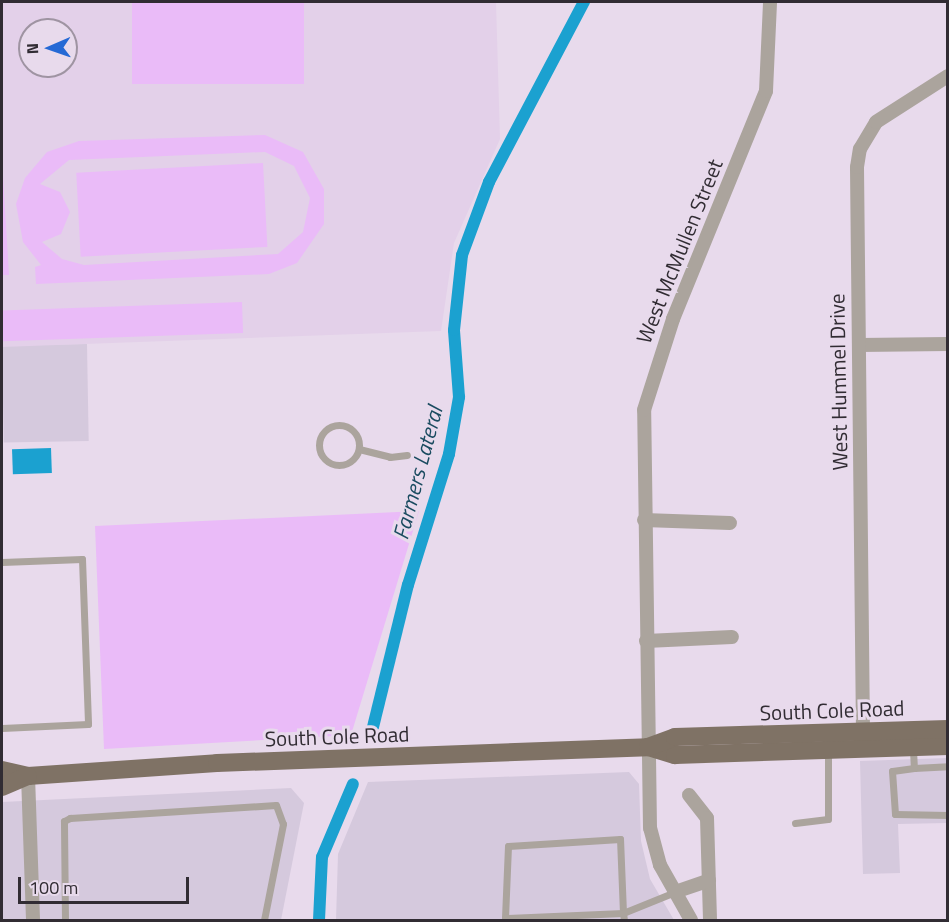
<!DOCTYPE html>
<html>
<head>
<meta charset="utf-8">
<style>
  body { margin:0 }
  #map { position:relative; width:949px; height:922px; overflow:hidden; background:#e8daec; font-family:"Titillium Web",sans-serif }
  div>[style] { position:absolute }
  .commercial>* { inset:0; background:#d5c9dd; transform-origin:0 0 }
  .built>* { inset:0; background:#e3d0e9 }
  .green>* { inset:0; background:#eabbf8; transform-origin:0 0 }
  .water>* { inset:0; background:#1ba1d0; transform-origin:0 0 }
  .canal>* { height:12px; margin:-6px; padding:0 6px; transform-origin:6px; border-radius:6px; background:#1ba1d0 }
  .lane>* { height:7px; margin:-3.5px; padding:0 3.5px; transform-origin:3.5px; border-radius:3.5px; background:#aba49d }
  .lane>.ring { margin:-3.5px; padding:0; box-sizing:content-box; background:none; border:7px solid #aba49d; border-radius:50% }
  .street>* { height:14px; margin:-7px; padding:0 7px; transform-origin:7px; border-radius:7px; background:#aba49d }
  .primary>* { height:18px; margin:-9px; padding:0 9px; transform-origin:9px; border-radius:9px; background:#7f7265 }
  span { translate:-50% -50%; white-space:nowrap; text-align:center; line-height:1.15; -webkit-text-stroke:6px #e8daec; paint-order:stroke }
  .street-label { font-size:21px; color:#312c33 }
  .water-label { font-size:22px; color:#1a4b60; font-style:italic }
  .frame { position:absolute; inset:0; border:3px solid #312c33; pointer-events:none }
  .north { position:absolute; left:18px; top:18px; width:60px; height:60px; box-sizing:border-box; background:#e8daec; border:2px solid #9f94a2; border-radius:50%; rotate:268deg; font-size:16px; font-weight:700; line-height:24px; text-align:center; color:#312c33 }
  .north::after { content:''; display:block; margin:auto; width:21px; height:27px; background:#2569d5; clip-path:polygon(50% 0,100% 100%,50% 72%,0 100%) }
  .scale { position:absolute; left:18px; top:877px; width:171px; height:27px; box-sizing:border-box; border:3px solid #312c33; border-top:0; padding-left:8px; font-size:18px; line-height:21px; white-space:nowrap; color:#312c33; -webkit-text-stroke:4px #e8daec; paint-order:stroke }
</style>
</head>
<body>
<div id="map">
  <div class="commercial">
    <div style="left:87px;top:344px;width:97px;height:85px;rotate:89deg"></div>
    <div style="clip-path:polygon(947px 758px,947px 823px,898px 824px,900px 873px,863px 874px,860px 761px)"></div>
    <div style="clip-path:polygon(629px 772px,639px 784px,641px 841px,650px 879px,674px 920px,336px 920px,338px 854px,368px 782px)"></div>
    <div style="clip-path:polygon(291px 788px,304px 803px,281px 920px,2px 920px,2px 802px)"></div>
  </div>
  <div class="built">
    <div style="clip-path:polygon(evenodd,2px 2px,496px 2px,500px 139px,454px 243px,441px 331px,2px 347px,2px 2px,30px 30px,66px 30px,66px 66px,30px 66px,30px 30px)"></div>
  </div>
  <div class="green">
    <div style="left:132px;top:2px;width:172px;height:82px"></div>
    <div style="clip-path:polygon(evenodd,265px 135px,303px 152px,324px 189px,324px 224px,297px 263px,269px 274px,36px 284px,35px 267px,41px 265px,23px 242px,16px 204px,25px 178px,47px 152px,79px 141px,265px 135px,265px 152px,294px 166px,310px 198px,303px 232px,278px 254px,84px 265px,62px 259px,42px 242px,61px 234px,70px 212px,60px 192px,40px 184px,69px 160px,265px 152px)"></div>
    <div style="clip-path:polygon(2px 159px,9px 275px,2px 275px)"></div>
    <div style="left:263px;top:163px;width:84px;height:187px;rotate:87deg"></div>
    <div style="left:242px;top:302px;width:31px;height:240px;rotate:88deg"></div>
    <div style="clip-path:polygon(419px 511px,351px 735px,104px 749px,95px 526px)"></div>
  </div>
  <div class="water">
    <div style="left:51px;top:448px;width:25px;height:39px;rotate:88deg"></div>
  </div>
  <div class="canal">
    <div style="left:373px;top:727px;width:146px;rotate:-76.2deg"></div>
    <div style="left:408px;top:585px;width:137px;rotate:-72.6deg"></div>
    <div style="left:449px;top:454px;width:58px;rotate:-80deg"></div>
    <div style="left:459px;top:397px;width:67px;rotate:-94.3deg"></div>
    <div style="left:454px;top:330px;width:75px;rotate:-83.9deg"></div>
    <div style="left:462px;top:255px;width:78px;rotate:-69.7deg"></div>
    <div style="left:489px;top:182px;width:204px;rotate:-62.2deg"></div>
    <div style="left:319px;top:920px;width:63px;rotate:-87.3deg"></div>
    <div style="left:322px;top:857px;width:79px;rotate:-67deg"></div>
  </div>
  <div class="lane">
    <div class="ring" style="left:319px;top:425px;width:33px;height:33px"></div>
    <div style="left:359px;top:449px;width:32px;rotate:14deg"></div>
    <div style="left:390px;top:457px;width:17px;rotate:-7deg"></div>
    <div style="left:2px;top:562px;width:80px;rotate:-2.1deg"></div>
    <div style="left:82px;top:559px;width:165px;rotate:87.9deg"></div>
    <div style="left:88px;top:724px;width:86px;rotate:177.3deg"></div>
    <div style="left:913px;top:750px;width:18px;rotate:87deg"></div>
    <div style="left:914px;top:768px;width:34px;rotate:-3deg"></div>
    <div style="left:914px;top:768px;width:22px;rotate:172deg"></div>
    <div style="left:892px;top:771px;width:43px;rotate:86deg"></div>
    <div style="left:895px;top:814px;width:53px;rotate:1.1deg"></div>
    <div style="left:795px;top:823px;width:33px;rotate:-7deg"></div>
    <div style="left:828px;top:819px;width:69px;rotate:-90deg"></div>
    <div style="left:65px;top:920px;width:99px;rotate:-90.6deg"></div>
    <div style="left:64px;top:821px;width:7px;rotate:-27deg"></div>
    <div style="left:70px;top:818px;width:206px;rotate:-3.6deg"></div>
    <div style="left:276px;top:805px;width:20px;rotate:70deg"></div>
    <div style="left:283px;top:824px;width:98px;rotate:101.2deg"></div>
    <div style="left:624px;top:920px;width:7px;rotate:-98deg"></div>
    <div style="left:623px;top:913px;width:74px;rotate:-92.3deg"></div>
    <div style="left:620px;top:839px;width:112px;rotate:176.4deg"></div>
    <div style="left:508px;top:846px;width:72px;rotate:92.4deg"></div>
    <div style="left:505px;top:918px;width:118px;rotate:-2.4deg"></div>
    <div style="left:623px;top:913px;width:56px;rotate:-22deg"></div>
  </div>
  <div class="street">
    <div style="left:859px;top:345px;width:89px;rotate:-0.6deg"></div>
    <div style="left:644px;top:520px;width:86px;rotate:2deg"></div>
    <div style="left:646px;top:641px;width:86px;rotate:-2.7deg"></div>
    <div style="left:863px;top:732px;width:565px;rotate:-90.61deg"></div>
    <div style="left:857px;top:167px;width:18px;rotate:-81deg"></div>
    <div style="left:860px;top:149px;width:31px;rotate:-59deg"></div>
    <div style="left:876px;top:122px;width:85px;rotate:-32.6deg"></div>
    <div style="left:28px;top:776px;width:144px;rotate:88deg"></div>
    <div style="left:689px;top:795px;width:29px;rotate:52deg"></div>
    <div style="left:707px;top:818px;width:102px;rotate:88.3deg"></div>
    <div style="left:675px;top:892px;width:36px;rotate:-19deg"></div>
    <div style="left:691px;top:920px;width:63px;rotate:-119.4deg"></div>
    <div style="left:660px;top:865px;width:38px;rotate:-105deg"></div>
    <div style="left:650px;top:828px;width:418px;rotate:-90.8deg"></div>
    <div style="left:644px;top:410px;width:96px;rotate:-72.3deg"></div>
    <div style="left:673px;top:319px;width:246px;rotate:-67.8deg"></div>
    <div style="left:766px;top:91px;width:89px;rotate:-87.4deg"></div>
  </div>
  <div class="primary">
    <div style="left:648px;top:747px;width:28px;rotate:17deg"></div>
    <div style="left:675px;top:755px;width:273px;rotate:-1.9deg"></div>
    <div style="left:2px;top:770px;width:27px;rotate:13deg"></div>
    <div style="left:28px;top:776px;width:189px;rotate:-3.9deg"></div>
    <div style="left:217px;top:763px;width:431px;rotate:-2.1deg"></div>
    <div style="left:648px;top:747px;width:29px;rotate:-20deg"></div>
    <div style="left:675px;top:737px;width:273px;rotate:-1.7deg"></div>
    <div style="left:2px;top:787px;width:28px;rotate:-23deg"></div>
  </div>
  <div class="street-label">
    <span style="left:679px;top:251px;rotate:-68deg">West McMullen Street</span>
    <span style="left:838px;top:382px;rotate:-91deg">West Hummel Drive</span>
    <span style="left:832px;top:710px;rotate:-2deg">South Cole Road</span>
    <span style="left:337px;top:736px;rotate:-2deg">South Cole Road</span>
  </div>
  <div class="water-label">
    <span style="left:418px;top:473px;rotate:-75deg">Farmers Lateral</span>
  </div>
  <div class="frame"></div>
  <div class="north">N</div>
  <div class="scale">100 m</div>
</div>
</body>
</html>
